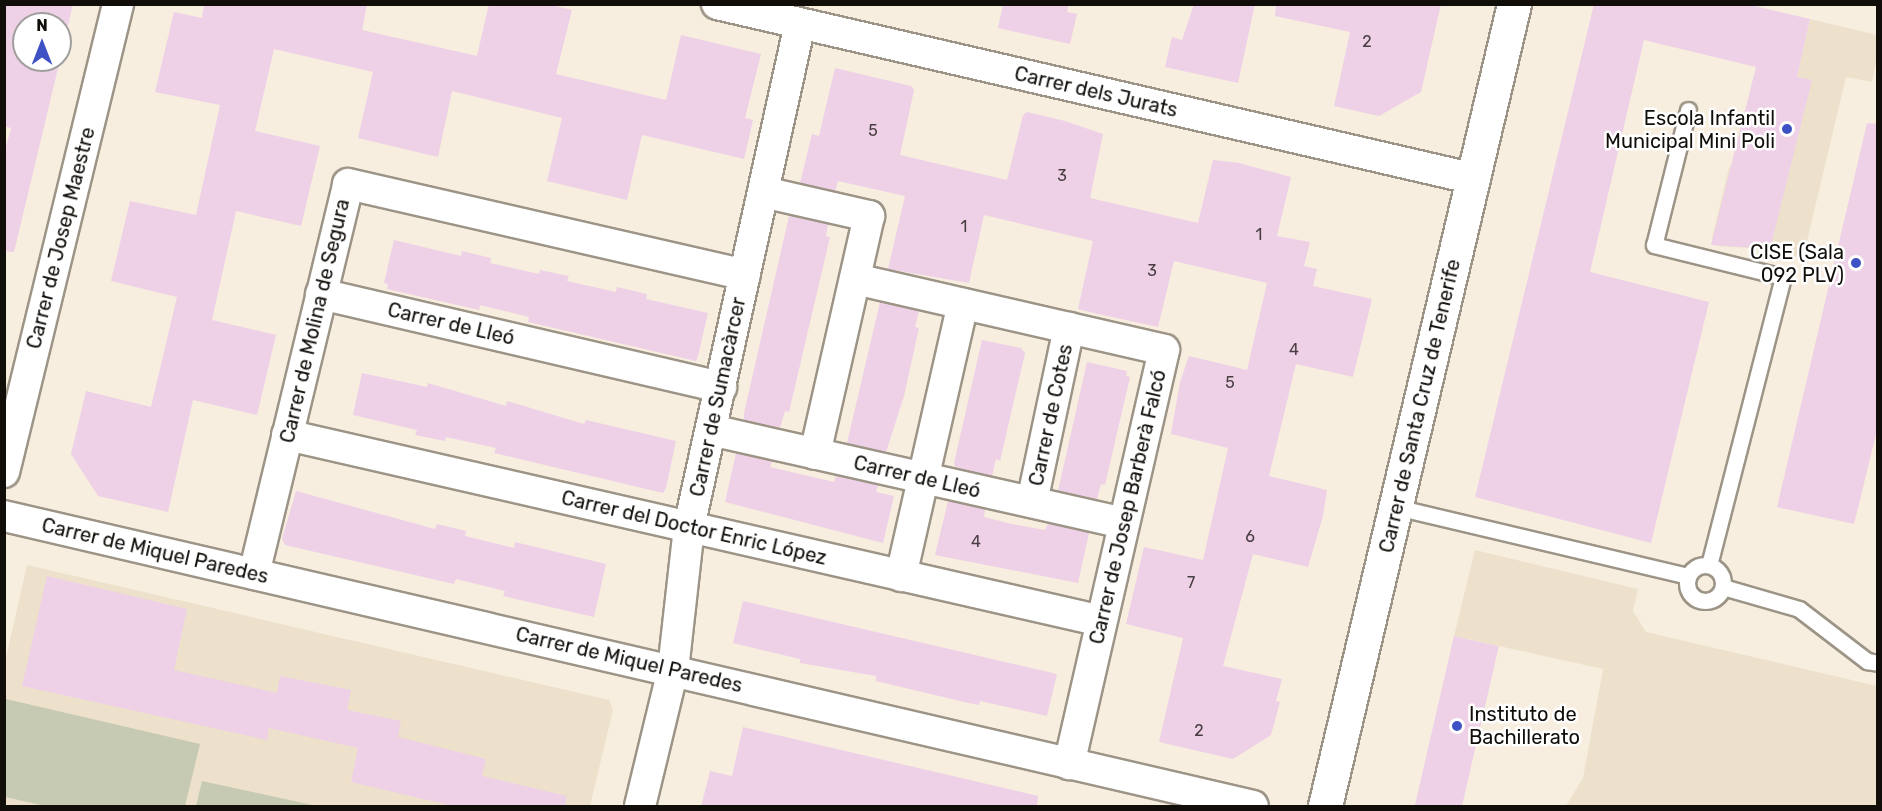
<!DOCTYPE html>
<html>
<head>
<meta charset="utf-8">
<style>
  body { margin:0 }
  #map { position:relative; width:1882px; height:811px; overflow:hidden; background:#f7eedf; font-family:Rubik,sans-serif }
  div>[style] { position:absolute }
  .built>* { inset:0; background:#ede1cb }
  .green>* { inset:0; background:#c7cab2 }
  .building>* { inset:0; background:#eed0e7; transform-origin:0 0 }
  .roads { filter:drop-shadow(2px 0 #9c9486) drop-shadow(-2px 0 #9c9486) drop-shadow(0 2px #9c9486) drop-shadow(0 -2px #9c9486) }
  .service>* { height:15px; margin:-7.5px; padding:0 7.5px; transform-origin:7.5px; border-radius:7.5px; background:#fff }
  .service>.ring { margin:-7.5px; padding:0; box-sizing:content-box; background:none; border:15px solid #fff; border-radius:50% }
  .minor>* { height:30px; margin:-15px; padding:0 15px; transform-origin:15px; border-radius:15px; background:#fff }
  .tertiary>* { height:33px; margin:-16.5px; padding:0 16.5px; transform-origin:16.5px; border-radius:16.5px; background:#fff }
  .dots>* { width:16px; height:16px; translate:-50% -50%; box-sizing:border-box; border:3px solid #fff; border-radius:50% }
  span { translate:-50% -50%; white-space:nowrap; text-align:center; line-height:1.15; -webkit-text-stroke:5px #fff; paint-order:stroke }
  .number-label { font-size:16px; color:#483e41 }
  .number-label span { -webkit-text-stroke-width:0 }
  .street-label { font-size:20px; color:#110e0a }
  .poi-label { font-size:20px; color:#110e0a }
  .right { translate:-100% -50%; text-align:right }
  .left { translate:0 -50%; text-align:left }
  .frame { position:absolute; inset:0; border:6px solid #110e0a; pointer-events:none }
  .north { position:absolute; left:12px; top:12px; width:60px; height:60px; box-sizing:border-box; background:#fff; border:2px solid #a09f9d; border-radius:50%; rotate:0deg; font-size:16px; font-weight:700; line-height:24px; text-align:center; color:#110e0a }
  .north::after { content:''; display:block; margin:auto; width:21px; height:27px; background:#3f52c5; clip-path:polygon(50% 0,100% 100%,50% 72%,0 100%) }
</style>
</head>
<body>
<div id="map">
  <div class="built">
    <div style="clip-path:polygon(1810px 19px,1877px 35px,1877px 57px,1872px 82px,1846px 77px,1803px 258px,1768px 249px,1717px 246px,1712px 238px,1729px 168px,1797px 76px)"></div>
    <div style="clip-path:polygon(1475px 550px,1638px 589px,1633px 611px,1646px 632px,1877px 686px,1877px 806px,1566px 806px,1583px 778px,1603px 669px,1454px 636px)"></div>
    <div style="clip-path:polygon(27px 565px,609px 700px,613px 710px,590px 806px,5px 806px,5px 662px)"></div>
  </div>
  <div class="green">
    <div style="clip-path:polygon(6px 699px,200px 744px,185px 806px,45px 806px,5px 797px)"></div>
    <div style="clip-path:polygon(202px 781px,317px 806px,196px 806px)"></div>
  </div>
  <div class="building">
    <div style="clip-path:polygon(4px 4px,73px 4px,60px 60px,60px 24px,24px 24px,24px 60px,60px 60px,14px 252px,4px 251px,4px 154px,11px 128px,4px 126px)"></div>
    <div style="clip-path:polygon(204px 4px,367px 4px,362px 30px,477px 56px,489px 4px,547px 4px,572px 10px,556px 74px,666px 100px,681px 35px,761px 54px,745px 118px,753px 120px,744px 159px,642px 135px,627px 200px,547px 181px,562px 118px,452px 91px,438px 157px,358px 138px,373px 72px,274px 49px,255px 131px,320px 146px,301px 226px,236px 211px,212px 320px,276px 335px,257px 415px,193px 400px,168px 512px,98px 496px,71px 454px,86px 391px,151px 407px,177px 297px,111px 281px,130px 201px,196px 215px,220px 105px,155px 92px,174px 12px,202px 18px)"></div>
    <div style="clip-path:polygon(1003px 4px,1069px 4px,1067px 12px,1077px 14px,1070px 44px,998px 28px)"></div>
    <div style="clip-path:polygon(1194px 4px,1255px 4px,1238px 83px,1165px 67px,1172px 37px,1182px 40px)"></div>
    <div style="clip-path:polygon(1276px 4px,1441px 4px,1421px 92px,1379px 116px,1334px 106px,1350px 32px,1275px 16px)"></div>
    <div style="clip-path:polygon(1594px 4px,1746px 4px,1810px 19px,1797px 77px,1812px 80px,1770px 249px,1711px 245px,1756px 67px,1644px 40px,1590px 272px,1709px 302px,1651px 543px,1475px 497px)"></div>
    <div style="clip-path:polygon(835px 68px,911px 86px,914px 90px,900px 155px,1007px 180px,1023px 115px,1027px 112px,1065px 121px,1103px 134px,1090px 198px,1198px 223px,1213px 160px,1239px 163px,1291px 177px,1277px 236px,1310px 242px,1304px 266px,1317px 269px,1313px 286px,1372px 299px,1353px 377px,1296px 364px,1269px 476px,1327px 490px,1323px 516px,1308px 567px,1253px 554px,1223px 666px,1282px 679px,1276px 701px,1280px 702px,1271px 735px,1233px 759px,1159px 742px,1183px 638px,1126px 624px,1144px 547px,1203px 560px,1228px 448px,1171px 434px,1180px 382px,1189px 356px,1247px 370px,1267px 283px,1174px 261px,1158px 327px,1098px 314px,1078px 309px,1093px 241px,984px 215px,969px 283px,888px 269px,905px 196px,838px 181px,835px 191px,800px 183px,812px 134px,819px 136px)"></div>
    <div style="clip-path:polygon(1867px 123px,1878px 124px,1878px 426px,1854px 524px,1777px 507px)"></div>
    <div style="clip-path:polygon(789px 216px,828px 224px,826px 236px,830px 237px,789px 412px,785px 411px,780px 428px,744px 420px,744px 413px)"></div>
    <div style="clip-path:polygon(394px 240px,461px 256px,462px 251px,491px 258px,490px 263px,539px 274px,540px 270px,569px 276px,567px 281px,616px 292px,617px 287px,647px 294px,646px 299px,708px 313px,698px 356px,696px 361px,528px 322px,529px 317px,480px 305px,479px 310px,387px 289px,388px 284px,384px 283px)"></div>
    <div style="clip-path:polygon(880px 302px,919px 311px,915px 327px,919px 328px,904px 396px,886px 452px,847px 443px)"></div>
    <div style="clip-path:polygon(982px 340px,1021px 348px,1025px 353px,1000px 461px,996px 459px,992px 476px,955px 467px,954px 463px)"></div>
    <div style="clip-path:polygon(1087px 362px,1127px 371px,1126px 376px,1130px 377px,1105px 485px,1101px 484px,1097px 499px,1058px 491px)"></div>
    <div style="clip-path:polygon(362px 373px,427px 387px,428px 383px,506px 406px,507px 401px,584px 424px,586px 420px,676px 441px,666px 488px,663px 493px,494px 453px,496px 448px,446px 437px,445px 441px,415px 435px,417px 430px,353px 415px)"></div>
    <div style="clip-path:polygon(736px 453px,772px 461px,770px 467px,834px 482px,836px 476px,878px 485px,876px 492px,894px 496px,883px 543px,725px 502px)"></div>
    <div style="clip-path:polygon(296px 491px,435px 529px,437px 524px,466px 531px,465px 536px,514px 548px,515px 542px,606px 564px,594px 617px,503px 596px,505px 591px,456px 579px,454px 584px,285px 545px,282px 539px)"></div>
    <div style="clip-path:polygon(948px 501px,985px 509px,984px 517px,1012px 524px,1045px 530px,1048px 523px,1089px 533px,1078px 583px,935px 555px)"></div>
    <div style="clip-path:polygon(47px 576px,187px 609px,174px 670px,277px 693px,280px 676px,351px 690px,347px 710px,401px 721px,398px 737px,486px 759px,482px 776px,567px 796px,565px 807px,457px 807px,351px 782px,358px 748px,269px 728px,267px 740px,22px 686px)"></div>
    <div style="clip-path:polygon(743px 601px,1057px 674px,1047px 716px,980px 701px,979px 705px,964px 702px,876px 681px,876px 676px,800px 663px,800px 659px,733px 643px)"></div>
    <div style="left:1454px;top:636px;width:46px;height:175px;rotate:13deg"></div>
    <div style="clip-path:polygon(743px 727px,1038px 796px,1037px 807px,701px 807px,710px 771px,732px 776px)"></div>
  </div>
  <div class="roads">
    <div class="service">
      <div style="left:1688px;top:110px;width:139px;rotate:104.1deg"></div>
      <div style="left:1654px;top:245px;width:133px;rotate:13.9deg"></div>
      <div style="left:1783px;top:277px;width:297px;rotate:104.4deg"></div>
      <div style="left:1396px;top:507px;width:300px;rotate:13.3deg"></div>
      <div class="ring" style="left:1687px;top:565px;width:21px;height:21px"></div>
      <div style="left:1723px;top:587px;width:79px;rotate:16.1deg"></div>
      <div style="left:1799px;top:609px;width:86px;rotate:37.4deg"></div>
      <div style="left:1867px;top:661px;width:11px;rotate:10deg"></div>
    </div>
    <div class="minor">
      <div style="left:717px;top:4px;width:778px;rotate:13deg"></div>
      <div style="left:763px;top:192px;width:109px;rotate:12.8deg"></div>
      <div style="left:869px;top:216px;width:244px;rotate:102.8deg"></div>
      <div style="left:855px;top:279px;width:317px;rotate:12.9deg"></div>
      <div style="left:1164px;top:350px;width:425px;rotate:102.9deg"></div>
      <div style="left:321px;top:294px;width:411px;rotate:13.1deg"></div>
      <div style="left:711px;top:430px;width:423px;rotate:12.7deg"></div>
      <div style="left:287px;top:435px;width:835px;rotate:12.87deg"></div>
      <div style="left:4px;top:472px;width:482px;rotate:-76.3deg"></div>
      <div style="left:1032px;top:502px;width:178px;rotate:-78deg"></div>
      <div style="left:4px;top:516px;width:1282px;rotate:13.07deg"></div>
      <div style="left:254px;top:574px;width:401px;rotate:-76.4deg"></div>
      <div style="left:348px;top:184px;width:407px;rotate:12.9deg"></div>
      <div style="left:901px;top:576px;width:279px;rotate:-77.2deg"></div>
      <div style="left:640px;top:806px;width:140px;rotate:-76.4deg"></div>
      <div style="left:673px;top:670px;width:144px;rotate:-83.6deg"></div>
      <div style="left:689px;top:527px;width:515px;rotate:-77.56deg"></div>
    </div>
    <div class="tertiary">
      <div style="left:1325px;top:806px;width:824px;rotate:-76.74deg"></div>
    </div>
  </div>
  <div class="dots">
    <div style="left:1787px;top:129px;background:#3f52c5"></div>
    <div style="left:1856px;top:263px;background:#3f52c5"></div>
    <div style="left:1457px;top:726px;background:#3f52c5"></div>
  </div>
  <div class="number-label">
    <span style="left:1367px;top:42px">2</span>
    <span style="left:873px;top:131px">5</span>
    <span style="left:1062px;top:176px">3</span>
    <span style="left:964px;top:227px">1</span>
    <span style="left:1259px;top:235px">1</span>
    <span style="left:1152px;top:271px">3</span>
    <span style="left:1294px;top:350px">4</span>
    <span style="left:1230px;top:383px">5</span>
    <span style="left:1250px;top:537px">6</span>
    <span style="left:976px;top:542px">4</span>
    <span style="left:1191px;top:583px">7</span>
    <span style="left:1199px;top:731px">2</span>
  </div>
  <div class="street-label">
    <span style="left:1096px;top:92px;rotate:13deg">Carrer dels Jurats</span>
    <span style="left:61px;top:238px;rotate:-76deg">Carrer de Josep Maestre</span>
    <span style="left:315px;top:321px;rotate:-77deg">Carrer de Molina de Segura</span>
    <span style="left:451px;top:324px;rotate:13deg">Carrer de Lleó</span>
    <span style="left:718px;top:397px;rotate:-78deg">Carrer de Sumacàrcer</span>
    <span style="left:1420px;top:406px;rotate:-77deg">Carrer de Santa Cruz de Tenerife</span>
    <span style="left:1051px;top:415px;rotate:-78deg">Carrer de Cotes</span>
    <span style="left:917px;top:477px;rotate:13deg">Carrer de Lleó</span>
    <span style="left:1128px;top:507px;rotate:-77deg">Carrer de Josep Barberà Falcó</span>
    <span style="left:694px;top:528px;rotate:13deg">Carrer del Doctor Enric López</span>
    <span style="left:155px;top:551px;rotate:13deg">Carrer de Miquel Paredes</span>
    <span style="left:629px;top:660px;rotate:13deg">Carrer de Miquel Paredes</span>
  </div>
  <div class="poi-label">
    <span class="right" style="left:1775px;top:130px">Escola Infantil<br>Municipal Mini Poli</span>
    <span class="right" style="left:1844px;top:264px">CISE (Sala<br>092 PLV)</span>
    <span class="left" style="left:1469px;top:726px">Instituto de<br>Bachillerato</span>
  </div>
  <div class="frame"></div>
  <div class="north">N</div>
</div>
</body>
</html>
